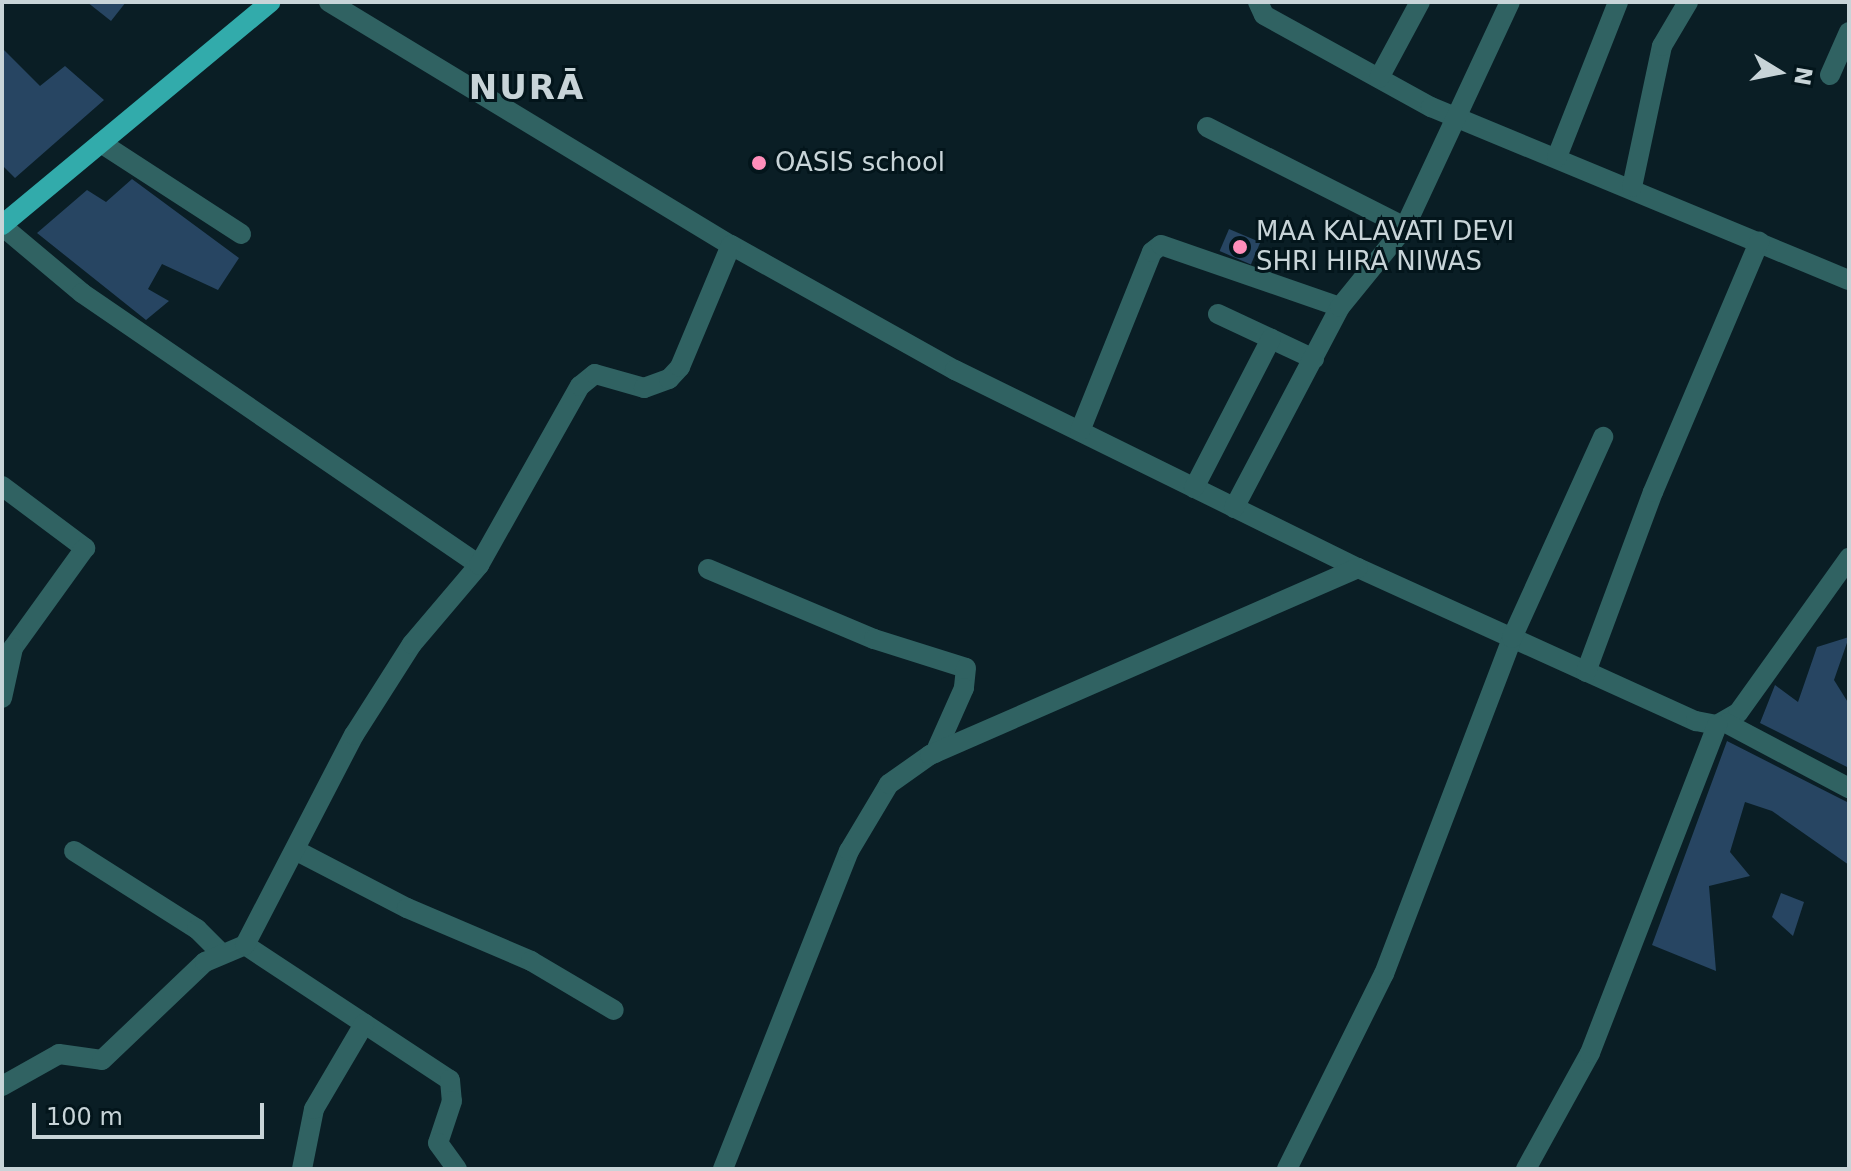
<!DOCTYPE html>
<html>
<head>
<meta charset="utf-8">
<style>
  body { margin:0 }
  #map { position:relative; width:1851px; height:1171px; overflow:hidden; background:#0a1e25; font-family:"DejaVu Sans",sans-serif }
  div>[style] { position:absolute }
  .building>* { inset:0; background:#274562; transform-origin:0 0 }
  .minor>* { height:20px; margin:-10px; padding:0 10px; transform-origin:10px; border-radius:10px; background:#306262 }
  .major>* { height:20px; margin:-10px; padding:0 10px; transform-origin:10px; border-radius:10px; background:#32abab }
  .dots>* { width:22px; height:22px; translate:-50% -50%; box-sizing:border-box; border:4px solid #03151b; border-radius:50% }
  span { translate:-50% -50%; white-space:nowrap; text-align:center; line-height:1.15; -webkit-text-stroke:6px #03151b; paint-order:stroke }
  .poi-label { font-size:26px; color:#c8d4d8 }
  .left { translate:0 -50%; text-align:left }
  .district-label { font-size:34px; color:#c8d4d8; font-weight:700; letter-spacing:2px }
  .frame { position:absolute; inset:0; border:4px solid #c8d4d8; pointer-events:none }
  .north { position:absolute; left:1739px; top:32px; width:80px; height:80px; -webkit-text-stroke:6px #03151b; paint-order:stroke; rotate:100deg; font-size:22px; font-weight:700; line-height:32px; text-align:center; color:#c8d4d8 }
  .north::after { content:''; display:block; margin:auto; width:28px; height:36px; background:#c8d4d8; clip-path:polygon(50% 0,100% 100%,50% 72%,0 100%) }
  .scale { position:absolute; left:32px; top:1103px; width:232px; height:36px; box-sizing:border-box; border:4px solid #c8d4d8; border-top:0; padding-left:10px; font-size:24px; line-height:28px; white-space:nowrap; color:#c8d4d8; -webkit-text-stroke:6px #03151b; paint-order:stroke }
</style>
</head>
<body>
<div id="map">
  <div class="building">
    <div style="clip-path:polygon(87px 2px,126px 2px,111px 21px)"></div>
    <div style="clip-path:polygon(2px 48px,40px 86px,65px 66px,104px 100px,15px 178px,2px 165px)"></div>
    <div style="clip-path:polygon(132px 179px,239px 258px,218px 290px,162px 264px,148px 289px,169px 301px,146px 320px,37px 233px,87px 190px,106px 202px)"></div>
    <div style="left:1229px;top:229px;width:34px;height:24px;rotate:23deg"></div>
    <div style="clip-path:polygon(1849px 637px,1834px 680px,1849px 704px,1849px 768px,1760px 723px,1775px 685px,1798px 702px,1817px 647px)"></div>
    <div style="clip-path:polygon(1727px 741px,1849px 803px,1849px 865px,1772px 811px,1745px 802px,1730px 852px,1750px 876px,1709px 886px,1716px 971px,1652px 945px)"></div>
    <div style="clip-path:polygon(1781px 893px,1804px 902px,1793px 936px,1772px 917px)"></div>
  </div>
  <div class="minor">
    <div style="left:329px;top:2px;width:470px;rotate:31.2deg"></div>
    <div style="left:731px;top:245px;width:257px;rotate:29.2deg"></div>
    <div style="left:955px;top:370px;width:449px;rotate:26.2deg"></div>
    <div style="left:1358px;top:568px;width:371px;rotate:24.4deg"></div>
    <div style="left:1696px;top:721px;width:21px;rotate:11deg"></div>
    <div style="left:1717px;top:725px;width:24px;rotate:-30deg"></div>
    <div style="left:1738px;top:713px;width:191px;rotate:-54.4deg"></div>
    <div style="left:1258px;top:2px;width:14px;rotate:65deg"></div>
    <div style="left:1264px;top:15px;width:191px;rotate:28.9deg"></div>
    <div style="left:1431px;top:107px;width:452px;rotate:22.5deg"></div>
    <div style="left:1830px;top:75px;width:47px;rotate:-66.2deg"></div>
    <div style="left:1379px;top:78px;width:86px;rotate:-61.7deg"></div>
    <div style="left:1207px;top:127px;width:222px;rotate:26.8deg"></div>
    <div style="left:101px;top:143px;width:167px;rotate:33deg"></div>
    <div style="left:1557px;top:157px;width:167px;rotate:-68.5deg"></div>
    <div style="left:1632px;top:187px;width:144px;rotate:-78deg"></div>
    <div style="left:1662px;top:46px;width:51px;rotate:-59.4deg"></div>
    <div style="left:2px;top:226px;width:104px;rotate:39.9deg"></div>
    <div style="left:82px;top:293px;width:481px;rotate:34.4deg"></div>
    <div style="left:1218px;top:314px;width:106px;rotate:25.1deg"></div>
    <div style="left:1080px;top:431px;width:193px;rotate:-68.1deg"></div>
    <div style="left:1152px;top:252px;width:11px;rotate:-38deg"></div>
    <div style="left:1161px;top:245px;width:189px;rotate:19.1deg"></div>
    <div style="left:2px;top:486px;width:104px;rotate:36.8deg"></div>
    <div style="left:85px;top:548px;width:123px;rotate:125.8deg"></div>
    <div style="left:13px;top:648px;width:51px;rotate:102.4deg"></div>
    <div style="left:1194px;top:488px;width:168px;rotate:-62.7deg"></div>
    <div style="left:1234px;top:508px;width:227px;rotate:-62.2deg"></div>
    <div style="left:1340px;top:307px;width:103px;rotate:-50.9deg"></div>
    <div style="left:1405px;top:227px;width:248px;rotate:-65deg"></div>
    <div style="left:708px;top:569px;width:180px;rotate:22.9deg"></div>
    <div style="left:874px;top:639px;width:96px;rotate:17.5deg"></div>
    <div style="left:966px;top:668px;width:20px;rotate:96deg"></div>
    <div style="left:964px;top:688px;width:71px;rotate:114deg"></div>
    <div style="left:1586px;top:672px;width:192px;rotate:-69.6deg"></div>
    <div style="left:1653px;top:492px;width:272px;rotate:-67deg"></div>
    <div style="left:1726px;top:723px;width:139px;rotate:27.9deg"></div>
    <div style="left:74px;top:851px;width:146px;rotate:32.4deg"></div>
    <div style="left:197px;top:929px;width:34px;rotate:45deg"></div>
    <div style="left:297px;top:851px;width:124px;rotate:27.4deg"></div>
    <div style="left:407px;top:908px;width:135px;rotate:23.1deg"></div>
    <div style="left:531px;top:961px;width:96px;rotate:30.6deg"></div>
    <div style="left:245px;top:945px;width:245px;rotate:33.4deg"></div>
    <div style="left:450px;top:1080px;width:21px;rotate:85deg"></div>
    <div style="left:452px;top:1101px;width:44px;rotate:108.4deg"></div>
    <div style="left:438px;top:1143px;width:32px;rotate:54deg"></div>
    <div style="left:2px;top:1086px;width:65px;rotate:-29.3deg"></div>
    <div style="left:59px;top:1054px;width:43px;rotate:7.9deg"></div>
    <div style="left:102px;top:1060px;width:142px;rotate:-43.6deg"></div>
    <div style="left:205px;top:962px;width:43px;rotate:-23deg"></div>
    <div style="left:245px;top:945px;width:237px;rotate:-62.6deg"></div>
    <div style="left:354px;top:735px;width:108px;rotate:-57.5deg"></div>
    <div style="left:412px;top:644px;width:104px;rotate:-49.7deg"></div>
    <div style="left:479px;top:565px;width:206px;rotate:-60.6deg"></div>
    <div style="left:580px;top:386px;width:19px;rotate:-39deg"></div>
    <div style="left:595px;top:374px;width:51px;rotate:15.9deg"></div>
    <div style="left:644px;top:388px;width:27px;rotate:-20deg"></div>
    <div style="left:669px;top:379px;width:16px;rotate:-47deg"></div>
    <div style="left:680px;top:367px;width:132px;rotate:-67.3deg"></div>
    <div style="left:302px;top:1169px;width:61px;rotate:-78.7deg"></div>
    <div style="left:314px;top:1109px;width:99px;rotate:-59.5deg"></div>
    <div style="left:723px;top:1169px;width:342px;rotate:-68.4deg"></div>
    <div style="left:849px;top:851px;width:78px;rotate:-59.2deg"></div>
    <div style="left:889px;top:784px;width:50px;rotate:-35.3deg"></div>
    <div style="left:930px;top:755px;width:467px;rotate:-23.6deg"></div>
    <div style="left:1287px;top:1169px;width:218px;rotate:-63.6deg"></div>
    <div style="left:1384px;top:974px;width:360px;rotate:-69.1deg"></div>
    <div style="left:1512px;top:638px;width:221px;rotate:-65.6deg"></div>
    <div style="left:1526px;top:1169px;width:132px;rotate:-61.1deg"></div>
    <div style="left:1590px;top:1053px;width:352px;rotate:-68.8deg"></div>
  </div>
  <div class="major">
    <div style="left:2px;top:225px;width:349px;rotate:-39.7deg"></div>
  </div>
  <div class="dots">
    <div style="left:759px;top:163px;background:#ff8eba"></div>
    <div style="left:1240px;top:247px;background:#ff8eba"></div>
  </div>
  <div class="poi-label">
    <span class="left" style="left:775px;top:163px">OASIS school</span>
    <span class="left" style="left:1256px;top:247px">MAA KALAVATI DEVI<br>SHRI HIRA NIWAS</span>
  </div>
  <div class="district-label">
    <span style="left:527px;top:88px">NURĀ</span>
  </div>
  <div class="frame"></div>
  <div class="north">N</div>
  <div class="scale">100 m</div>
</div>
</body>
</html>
